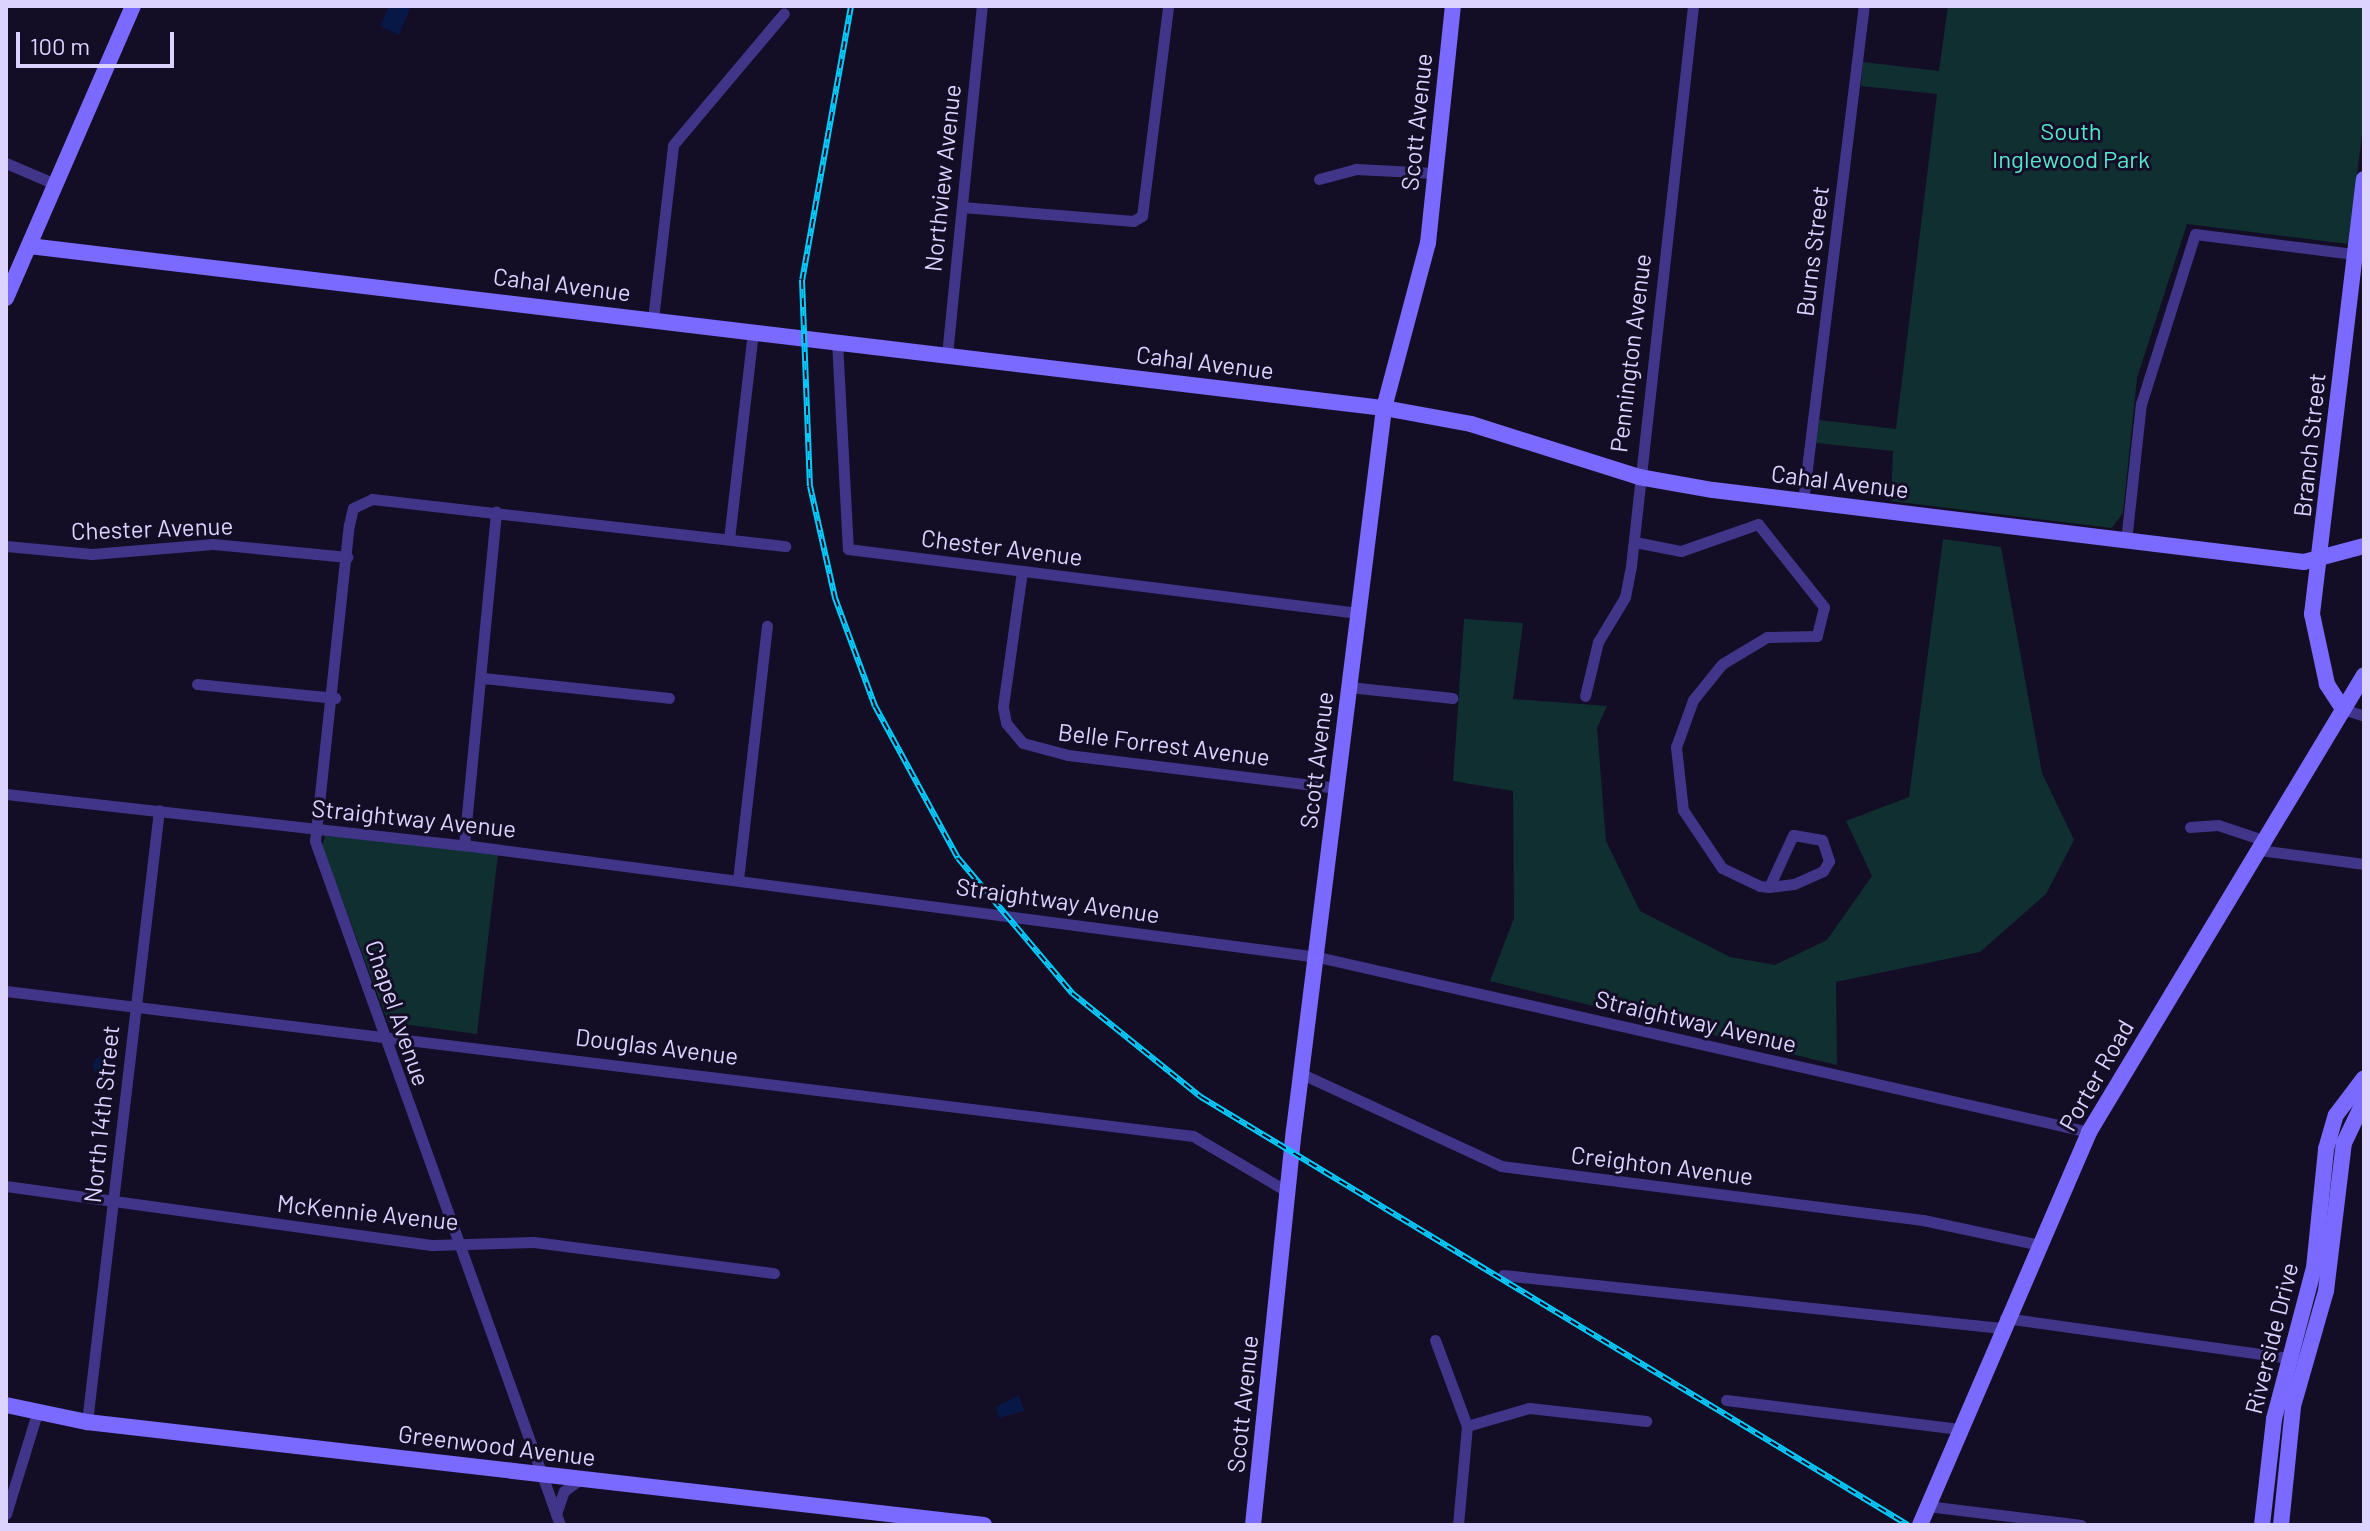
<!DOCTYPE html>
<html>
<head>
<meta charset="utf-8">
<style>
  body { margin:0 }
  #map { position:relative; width:2370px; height:1531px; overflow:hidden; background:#140d26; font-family:Barlow,sans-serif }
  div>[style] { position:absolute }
  .green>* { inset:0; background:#102f31 }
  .water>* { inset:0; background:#071846 }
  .round { border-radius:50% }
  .street>* { height:11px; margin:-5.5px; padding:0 5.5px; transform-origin:5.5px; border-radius:5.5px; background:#403588 }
  .secondary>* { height:16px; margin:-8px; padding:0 8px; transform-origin:8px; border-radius:8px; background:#7b6aff }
  .rail>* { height:6px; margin-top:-3px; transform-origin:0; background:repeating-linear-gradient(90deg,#140d26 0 9px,#00cdfe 0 18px); box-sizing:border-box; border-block:2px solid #00cdfe }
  span { translate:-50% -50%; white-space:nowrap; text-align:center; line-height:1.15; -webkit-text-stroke:6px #140d26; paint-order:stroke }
  .street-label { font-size:24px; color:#dcd3ff }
  .park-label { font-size:24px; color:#56e7d1 }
  .frame { position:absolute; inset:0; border:8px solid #dcd3ff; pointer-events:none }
  .scale { position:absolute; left:16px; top:32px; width:158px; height:36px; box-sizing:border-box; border:4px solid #dcd3ff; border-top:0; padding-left:10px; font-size:24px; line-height:28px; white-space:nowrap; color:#dcd3ff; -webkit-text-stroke:6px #140d26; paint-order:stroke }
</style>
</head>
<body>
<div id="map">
  <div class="green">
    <div style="clip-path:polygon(1948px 6px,2364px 6px,2364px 120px,2348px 244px,2187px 224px,2137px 378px,2123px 513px,2112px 528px,1891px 501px,1893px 451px,1816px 443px,1819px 420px,1896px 429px,1937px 94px,1861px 86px,1863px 62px,1939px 71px)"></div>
    <div style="clip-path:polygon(1943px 539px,2001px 547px,2042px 773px,2074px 840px,2046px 894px,1980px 952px,1836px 982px,1837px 1065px,1490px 981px,1514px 918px,1513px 791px,1453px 781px,1464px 619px,1523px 623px,1513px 699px,1607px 706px,1597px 728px,1606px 841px,1640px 911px,1730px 957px,1775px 965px,1827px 940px,1872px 876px,1846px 821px,1909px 797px)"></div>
    <div style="clip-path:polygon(326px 833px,498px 854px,477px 1034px,388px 1022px,322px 846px)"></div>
  </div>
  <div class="water">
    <div style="clip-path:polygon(389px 6px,411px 6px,399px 35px,380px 26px)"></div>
    <div class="round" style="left:93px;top:1056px;width:20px;height:20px"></div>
    <div style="clip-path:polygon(1019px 1395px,1024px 1411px,999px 1418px,996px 1407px)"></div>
  </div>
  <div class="street">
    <div style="left:6px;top:163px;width:53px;rotate:23.2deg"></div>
    <div style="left:1319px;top:179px;width:38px;rotate:-15deg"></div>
    <div style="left:1356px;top:169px;width:79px;rotate:2.9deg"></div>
    <div style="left:962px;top:207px;width:172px;rotate:4.7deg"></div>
    <div style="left:1133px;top:221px;width:10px;rotate:-29deg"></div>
    <div style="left:1142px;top:216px;width:212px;rotate:-82.9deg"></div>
    <div style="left:653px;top:319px;width:175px;rotate:-83.4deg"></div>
    <div style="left:673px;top:145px;width:172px;rotate:-49.9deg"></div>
    <div style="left:837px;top:341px;width:208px;rotate:87deg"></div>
    <div style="left:848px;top:549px;width:514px;rotate:7.15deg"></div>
    <div style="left:947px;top:355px;width:351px;rotate:-84.3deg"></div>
    <div style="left:1803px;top:501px;width:499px;rotate:-83deg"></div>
    <div style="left:729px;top:539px;width:208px;rotate:-83.4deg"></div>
    <div style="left:2126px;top:541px;width:138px;rotate:-83.8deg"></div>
    <div style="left:2141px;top:404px;width:178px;rotate:-72.4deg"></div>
    <div style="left:2195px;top:234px;width:160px;rotate:7.2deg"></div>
    <div style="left:1635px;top:542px;width:47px;rotate:11.1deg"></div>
    <div style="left:1681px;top:551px;width:82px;rotate:-19.3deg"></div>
    <div style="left:1758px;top:524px;width:106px;rotate:51.5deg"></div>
    <div style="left:1824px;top:607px;width:30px;rotate:104deg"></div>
    <div style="left:1817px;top:636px;width:50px;rotate:178.9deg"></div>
    <div style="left:1767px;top:637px;width:52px;rotate:149deg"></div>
    <div style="left:1722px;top:664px;width:46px;rotate:128.9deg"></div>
    <div style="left:1693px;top:700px;width:50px;rotate:109.9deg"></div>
    <div style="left:1676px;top:747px;width:63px;rotate:83.7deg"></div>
    <div style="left:1683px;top:810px;width:70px;rotate:56.1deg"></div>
    <div style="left:1722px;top:868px;width:42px;rotate:25.3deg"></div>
    <div style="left:1760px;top:886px;width:9px;rotate:6deg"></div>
    <div style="left:1769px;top:887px;width:25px;rotate:-7deg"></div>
    <div style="left:1794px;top:884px;width:32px;rotate:-24deg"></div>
    <div style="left:1823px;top:871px;width:12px;rotate:-59deg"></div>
    <div style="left:1829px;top:861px;width:22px;rotate:-108deg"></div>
    <div style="left:1822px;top:840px;width:29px;rotate:-170deg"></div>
    <div style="left:1793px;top:835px;width:57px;rotate:114.8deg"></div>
    <div style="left:6px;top:546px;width:86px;rotate:5.3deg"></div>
    <div style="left:92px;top:554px;width:121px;rotate:-4.7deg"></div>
    <div style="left:213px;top:544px;width:135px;rotate:5.5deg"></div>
    <div style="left:1022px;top:571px;width:137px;rotate:98deg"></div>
    <div style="left:1003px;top:707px;width:16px;rotate:79deg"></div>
    <div style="left:1006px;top:723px;width:26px;rotate:50deg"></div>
    <div style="left:1023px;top:743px;width:47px;rotate:14.9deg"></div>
    <div style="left:1068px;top:755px;width:271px;rotate:7deg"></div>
    <div style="left:483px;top:678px;width:187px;rotate:6.1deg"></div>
    <div style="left:197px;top:684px;width:139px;rotate:5.8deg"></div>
    <div style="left:1349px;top:687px;width:104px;rotate:6.1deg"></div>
    <div style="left:1585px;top:696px;width:56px;rotate:-76.5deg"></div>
    <div style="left:1598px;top:642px;width:52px;rotate:-59deg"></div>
    <div style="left:1625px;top:597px;width:32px;rotate:-79deg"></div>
    <div style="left:1631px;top:566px;width:563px;rotate:-83.68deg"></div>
    <div style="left:2343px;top:709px;width:22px;rotate:18deg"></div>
    <div style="left:6px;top:794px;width:461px;rotate:6.4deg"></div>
    <div style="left:464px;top:845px;width:861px;rotate:7.47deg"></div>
    <div style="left:1318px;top:957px;width:791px;rotate:12.79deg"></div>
    <div style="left:2190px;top:827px;width:28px;rotate:-4deg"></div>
    <div style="left:2218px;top:825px;width:51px;rotate:18.4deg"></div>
    <div style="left:464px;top:845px;width:335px;rotate:-84.5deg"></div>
    <div style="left:2259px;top:850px;width:106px;rotate:7.6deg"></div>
    <div style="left:738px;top:880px;width:256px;rotate:-83.5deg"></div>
    <div style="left:6px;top:991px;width:1196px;rotate:6.96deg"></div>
    <div style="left:1193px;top:1136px;width:110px;rotate:30.5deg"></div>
    <div style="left:1302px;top:1074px;width:219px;rotate:24.8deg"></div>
    <div style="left:1501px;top:1166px;width:425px;rotate:7.3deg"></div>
    <div style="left:1923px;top:1220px;width:115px;rotate:12.1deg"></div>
    <div style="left:6px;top:1186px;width:431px;rotate:7.9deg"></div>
    <div style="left:433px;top:1245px;width:101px;rotate:-1.7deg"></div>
    <div style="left:534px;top:1242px;width:242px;rotate:7.4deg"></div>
    <div style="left:1503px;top:1275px;width:501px;rotate:6.07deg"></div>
    <div style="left:2005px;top:1318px;width:295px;rotate:8deg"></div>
    <div style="left:1435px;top:1340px;width:92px;rotate:69.6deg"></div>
    <div style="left:1467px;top:1426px;width:99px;rotate:95.2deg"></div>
    <div style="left:1726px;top:1400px;width:235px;rotate:7.1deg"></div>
    <div style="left:87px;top:1422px;width:616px;rotate:-83.29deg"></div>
    <div style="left:1467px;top:1426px;width:65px;rotate:-16.2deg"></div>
    <div style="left:1529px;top:1408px;width:118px;rotate:6.3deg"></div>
    <div style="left:1927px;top:1506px;width:155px;rotate:7deg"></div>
    <div style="left:6px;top:1514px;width:106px;rotate:-72.9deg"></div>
    <div style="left:556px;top:1514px;width:24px;rotate:-71deg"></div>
    <div style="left:564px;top:1491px;width:22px;rotate:-36deg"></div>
    <div style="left:560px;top:1525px;width:727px;rotate:-109.71deg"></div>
    <div style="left:315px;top:841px;width:318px;rotate:-83.9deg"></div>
    <div style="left:349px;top:525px;width:17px;rotate:-77deg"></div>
    <div style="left:353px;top:508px;width:21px;rotate:-25deg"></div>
    <div style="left:372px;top:499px;width:416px;rotate:6.5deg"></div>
  </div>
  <div class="secondary">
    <div style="left:29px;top:246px;width:1365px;rotate:6.82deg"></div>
    <div style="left:1384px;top:408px;width:88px;rotate:10.4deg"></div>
    <div style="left:1471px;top:424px;width:176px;rotate:17.5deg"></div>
    <div style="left:1639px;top:477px;width:75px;rotate:10deg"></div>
    <div style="left:1713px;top:490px;width:595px;rotate:6.95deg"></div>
    <div style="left:2304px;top:562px;width:62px;rotate:-14.9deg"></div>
    <div style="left:6px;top:298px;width:318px;rotate:-66.5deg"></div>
    <div style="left:2343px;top:709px;width:30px;rotate:-123deg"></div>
    <div style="left:2327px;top:684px;width:72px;rotate:-102.1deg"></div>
    <div style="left:2312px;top:614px;width:438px;rotate:-83.2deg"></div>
    <div style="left:6px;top:1405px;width:83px;rotate:11.9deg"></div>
    <div style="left:87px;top:1422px;width:903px;rotate:6.55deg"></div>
    <div style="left:1253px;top:1525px;width:397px;rotate:-84.1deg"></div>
    <div style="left:1294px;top:1130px;width:728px;rotate:-82.89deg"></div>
    <div style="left:1384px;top:408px;width:171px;rotate:-75.1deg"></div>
    <div style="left:1428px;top:243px;width:238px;rotate:-84deg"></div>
    <div style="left:1920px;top:1525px;width:428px;rotate:-66.7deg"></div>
    <div style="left:2089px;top:1132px;width:533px;rotate:-58.96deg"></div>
    <div style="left:2262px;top:1525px;width:107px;rotate:-83.5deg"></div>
    <div style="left:2274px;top:1419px;width:156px;rotate:-75.2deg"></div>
    <div style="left:2314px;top:1268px;width:120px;rotate:-84.2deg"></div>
    <div style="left:2326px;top:1149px;width:35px;rotate:-74deg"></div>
    <div style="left:2336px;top:1115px;width:46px;rotate:-52.9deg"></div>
    <div style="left:2281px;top:1525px;width:120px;rotate:-84.2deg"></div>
    <div style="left:2293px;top:1406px;width:120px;rotate:-74deg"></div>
    <div style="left:2326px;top:1291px;width:149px;rotate:-83.1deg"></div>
    <div style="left:2344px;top:1143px;width:47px;rotate:-64.5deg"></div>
  </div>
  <div class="rail">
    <div style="left:851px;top:6px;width:278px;rotate:100.1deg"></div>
    <div style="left:802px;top:280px;width:206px;rotate:87.8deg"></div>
    <div style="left:810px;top:486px;width:115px;rotate:77.4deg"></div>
    <div style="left:835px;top:598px;width:115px;rotate:69.7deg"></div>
    <div style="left:875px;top:706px;width:173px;rotate:61.4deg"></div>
    <div style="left:958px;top:858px;width:177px;rotate:49.8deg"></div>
    <div style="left:1072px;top:993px;width:166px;rotate:38.9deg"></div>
    <div style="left:1201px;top:1097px;width:826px;rotate:31.19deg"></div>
  </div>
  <div class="street-label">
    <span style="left:1416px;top:122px;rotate:-84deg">Scott Avenue</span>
    <span style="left:942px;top:178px;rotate:-84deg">Northview Avenue</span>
    <span style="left:1812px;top:251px;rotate:-83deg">Burns Street</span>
    <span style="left:562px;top:284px;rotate:7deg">Cahal Avenue</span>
    <span style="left:1630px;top:353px;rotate:-83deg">Pennington Avenue</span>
    <span style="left:1205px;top:362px;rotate:7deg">Cahal Avenue</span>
    <span style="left:2309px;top:445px;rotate:-84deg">Branch Street</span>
    <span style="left:1840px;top:481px;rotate:7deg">Cahal Avenue</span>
    <span style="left:152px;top:528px;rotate:-2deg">Chester Avenue</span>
    <span style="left:1002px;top:547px;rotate:7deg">Chester Avenue</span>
    <span style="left:1164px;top:744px;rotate:7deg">Belle Forrest Avenue</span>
    <span style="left:1316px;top:760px;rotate:-83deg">Scott Avenue</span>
    <span style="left:414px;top:818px;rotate:6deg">Straightway Avenue</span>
    <span style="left:1058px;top:900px;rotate:8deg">Straightway Avenue</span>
    <span style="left:398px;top:1013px;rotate:71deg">Chapel Avenue</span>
    <span style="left:1696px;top:1021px;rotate:13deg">Straightway Avenue</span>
    <span style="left:657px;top:1046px;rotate:7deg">Douglas Avenue</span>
    <span style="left:2096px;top:1075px;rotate:-60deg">Porter Road</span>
    <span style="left:101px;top:1114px;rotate:-84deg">North 14th Street</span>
    <span style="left:1662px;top:1165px;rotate:7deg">Creighton Avenue</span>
    <span style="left:368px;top:1212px;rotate:6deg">McKennie Avenue</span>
    <span style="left:2271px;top:1338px;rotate:-76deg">Riverside Drive</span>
    <span style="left:1242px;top:1404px;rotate:-84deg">Scott Avenue</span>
    <span style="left:497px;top:1445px;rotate:7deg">Greenwood Avenue</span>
  </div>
  <div class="park-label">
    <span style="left:2071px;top:145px">South<br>Inglewood Park</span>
  </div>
  <div class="frame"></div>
  <div class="scale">100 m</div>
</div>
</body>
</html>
